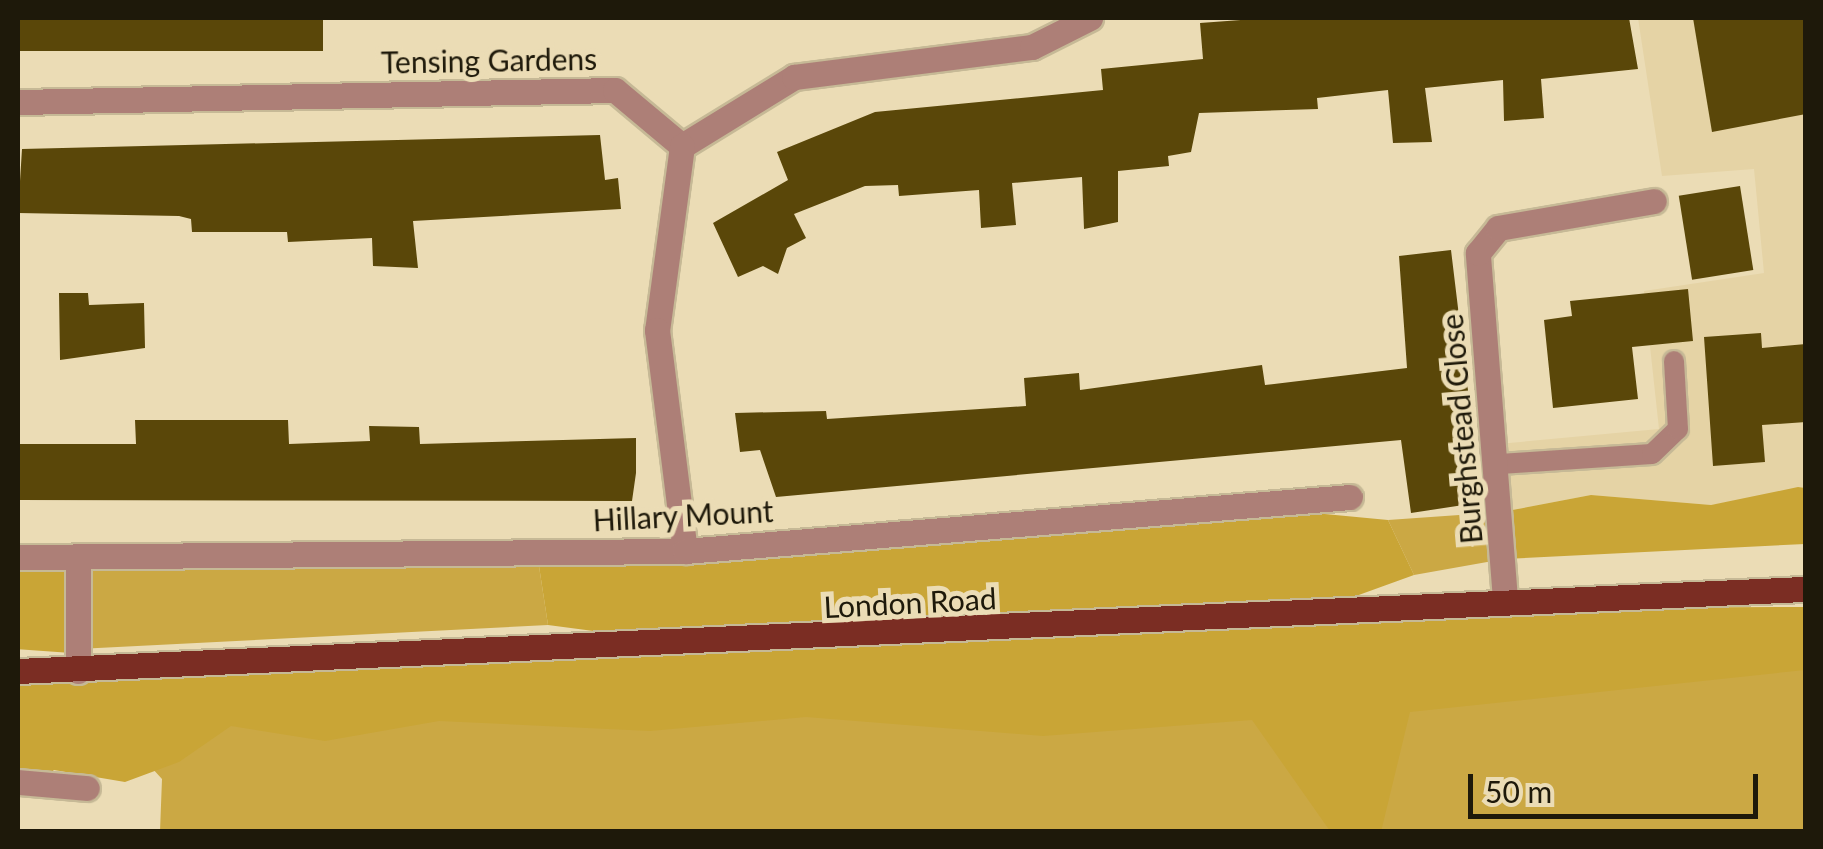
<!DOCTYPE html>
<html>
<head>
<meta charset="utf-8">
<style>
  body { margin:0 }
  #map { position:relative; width:1823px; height:849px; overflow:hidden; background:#ebdcb5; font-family:Lato,sans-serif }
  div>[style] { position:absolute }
  .built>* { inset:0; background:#e5d3a5 }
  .green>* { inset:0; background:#cba844 }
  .forest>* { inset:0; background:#c9a536; transform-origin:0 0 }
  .building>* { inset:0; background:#5a4709; transform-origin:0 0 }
  .roads { filter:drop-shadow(2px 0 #c6b996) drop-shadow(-2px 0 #c6b996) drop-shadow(0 2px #c6b996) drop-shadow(0 -2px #c6b996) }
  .lane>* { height:20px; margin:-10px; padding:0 10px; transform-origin:10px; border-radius:10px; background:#ad7f77 }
  .street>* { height:25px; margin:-12.5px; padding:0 12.5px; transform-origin:12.5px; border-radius:12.5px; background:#ad7f77 }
  .primary>* { height:25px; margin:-12.5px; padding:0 12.5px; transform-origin:12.5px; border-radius:12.5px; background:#7b2d23 }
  span { translate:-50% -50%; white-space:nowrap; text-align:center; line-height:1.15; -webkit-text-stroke:10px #ebdcb5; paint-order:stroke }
  .street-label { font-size:30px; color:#1e190a }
  .frame { position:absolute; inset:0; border:20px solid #1e190a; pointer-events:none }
  .scale { position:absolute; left:1468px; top:774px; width:290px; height:45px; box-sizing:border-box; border:5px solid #1e190a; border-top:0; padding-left:12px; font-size:30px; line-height:35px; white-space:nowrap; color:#1e190a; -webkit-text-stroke:8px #ebdcb5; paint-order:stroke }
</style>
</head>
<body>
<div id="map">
  <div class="built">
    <div style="clip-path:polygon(1638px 18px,1805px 18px,1805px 488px,1711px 505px,1591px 495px,1502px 512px,1498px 444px,1659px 429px,1644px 291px,1764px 273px,1754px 169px,1662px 176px)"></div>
  </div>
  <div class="green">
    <div style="clip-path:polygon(1502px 512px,1504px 559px,1414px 575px,1388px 520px)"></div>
    <div style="clip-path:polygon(537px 553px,548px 625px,78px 649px,78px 561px)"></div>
    <div style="clip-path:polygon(1805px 619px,1805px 831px,160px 831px,162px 779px,109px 721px,611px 717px)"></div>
  </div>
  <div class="forest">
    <div style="clip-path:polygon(1798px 487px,1805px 488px,1805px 544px,1504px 559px,1502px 512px,1591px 495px,1711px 505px)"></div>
    <div style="clip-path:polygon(1293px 511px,1388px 520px,1414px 575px,1320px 609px,1806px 607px,1805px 670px,1410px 712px,1381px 832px,1330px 831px,1252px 720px,1043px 736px,806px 717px,650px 731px,439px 721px,325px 741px,231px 726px,179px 762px,125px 782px,54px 770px,37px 783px,18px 782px,18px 671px,692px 644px,548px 625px,537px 553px)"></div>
    <div style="left:18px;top:557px;width:60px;height:92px;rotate:4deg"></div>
  </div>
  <div class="building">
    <div style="left:20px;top:18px;width:303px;height:33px"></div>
    <div style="clip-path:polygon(1268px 18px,1629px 18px,1638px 69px,1541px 79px,1544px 118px,1504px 121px,1503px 80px,1425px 88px,1432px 142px,1393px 143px,1388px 90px,1317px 98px,1318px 109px,1199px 113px,1191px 152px,1168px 156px,1169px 166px,1118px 171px,1118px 222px,1084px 229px,1082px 177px,1012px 183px,1016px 225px,981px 228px,979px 190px,899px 196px,898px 185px,865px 186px,794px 214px,806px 238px,787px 248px,778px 274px,763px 266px,738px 277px,713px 223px,788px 180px,777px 152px,875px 112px,1103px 90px,1101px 69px,1203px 59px,1200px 23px)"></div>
    <div style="clip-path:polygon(1693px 18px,1806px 18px,1806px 114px,1712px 132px)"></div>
    <div style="clip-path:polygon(600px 135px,605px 180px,618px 178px,621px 209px,413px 221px,418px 268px,373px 266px,372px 238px,288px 242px,287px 232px,192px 232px,191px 219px,179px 216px,18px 213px,22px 149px)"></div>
    <div style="left:1740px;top:186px;width:85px;height:62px;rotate:81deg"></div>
    <div style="clip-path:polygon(1451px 250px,1470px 407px,1458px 408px,1470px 504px,1411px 513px,1401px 440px,776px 497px,760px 450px,740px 452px,735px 413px,826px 411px,827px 419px,1026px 406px,1024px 378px,1079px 373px,1080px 390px,1262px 365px,1265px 385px,1407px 368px,1399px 256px)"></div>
    <div style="clip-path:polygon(1688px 289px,1693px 341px,1632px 347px,1638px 399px,1553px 408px,1544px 320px,1572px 316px,1570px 301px)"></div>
    <div style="clip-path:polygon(59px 293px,88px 293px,89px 305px,144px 303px,145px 348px,60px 360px)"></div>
    <div style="clip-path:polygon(1761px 333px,1762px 348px,1806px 344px,1806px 422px,1762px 425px,1765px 462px,1713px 466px,1704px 337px)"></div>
    <div style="clip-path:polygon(135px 420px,288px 420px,289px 444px,370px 441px,369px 426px,419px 427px,420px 444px,636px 438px,636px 473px,632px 501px,18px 500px,18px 444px,136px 444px)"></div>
  </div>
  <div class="roads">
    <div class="lane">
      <div style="left:1500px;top:464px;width:152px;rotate:-3.8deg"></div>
      <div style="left:1652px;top:454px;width:36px;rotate:-44deg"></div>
      <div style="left:1678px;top:429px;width:68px;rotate:-93.4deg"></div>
    </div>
    <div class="street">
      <div style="left:18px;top:102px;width:597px;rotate:-1.15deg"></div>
      <div style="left:615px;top:90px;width:87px;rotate:39.9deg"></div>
      <div style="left:682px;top:146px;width:132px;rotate:-31.6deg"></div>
      <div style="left:794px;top:77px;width:240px;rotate:-7.2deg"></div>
      <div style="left:1032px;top:47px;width:65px;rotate:-26.6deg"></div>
      <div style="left:682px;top:146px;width:186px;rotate:97.7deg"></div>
      <div style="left:657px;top:330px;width:223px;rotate:82.8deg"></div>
      <div style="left:18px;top:557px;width:667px;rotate:-0.52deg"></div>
      <div style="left:685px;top:551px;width:667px;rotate:-4.64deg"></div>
      <div style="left:78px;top:561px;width:110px;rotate:90deg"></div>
      <div style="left:1505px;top:599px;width:347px;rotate:-94.5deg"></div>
      <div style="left:1478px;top:253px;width:32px;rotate:-51deg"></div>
      <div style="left:1498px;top:228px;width:158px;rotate:-9.8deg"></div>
      <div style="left:18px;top:782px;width:69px;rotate:5deg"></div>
    </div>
    <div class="primary">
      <div style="left:18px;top:671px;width:1790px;rotate:-2.63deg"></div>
    </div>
  </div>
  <div class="street-label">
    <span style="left:489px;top:60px;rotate:-1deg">Tensing Gardens</span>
    <span style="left:1461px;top:429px;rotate:-95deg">Burghstead Close</span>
    <span style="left:683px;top:515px;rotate:-3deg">Hillary Mount</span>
    <span style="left:910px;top:602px;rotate:-3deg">London Road</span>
  </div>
  <div class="frame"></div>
  <div class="scale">50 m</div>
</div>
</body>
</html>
